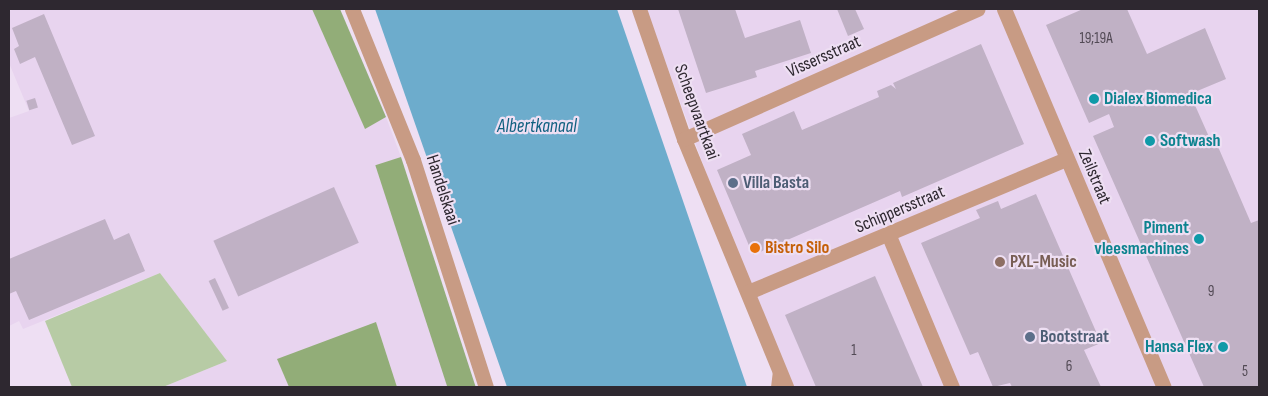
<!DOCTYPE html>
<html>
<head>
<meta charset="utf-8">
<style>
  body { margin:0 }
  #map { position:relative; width:1268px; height:396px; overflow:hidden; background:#eedff3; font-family:"Sofia Sans Condensed",sans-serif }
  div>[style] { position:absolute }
  .built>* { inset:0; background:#e8d4ef }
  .green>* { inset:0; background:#b7cba5 }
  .forest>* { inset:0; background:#92ad78; transform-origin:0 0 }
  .water>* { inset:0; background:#6daccc }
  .building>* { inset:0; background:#c0b1c5; transform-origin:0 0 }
  .lane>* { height:9px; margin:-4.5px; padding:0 4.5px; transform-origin:4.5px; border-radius:4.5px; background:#c89b84 }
  .street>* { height:15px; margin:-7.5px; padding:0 7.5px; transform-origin:7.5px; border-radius:7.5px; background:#c89b84 }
  .dots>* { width:14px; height:14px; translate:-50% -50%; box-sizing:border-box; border:2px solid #eedff3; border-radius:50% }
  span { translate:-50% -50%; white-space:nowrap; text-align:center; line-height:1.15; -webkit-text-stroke:4.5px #eedff3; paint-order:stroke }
  .number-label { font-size:15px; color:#524a55 }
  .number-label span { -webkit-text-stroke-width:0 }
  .street-label { font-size:18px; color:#2e2830 }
  .culture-label { font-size:18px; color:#0d838f; font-weight:700 }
  .left { translate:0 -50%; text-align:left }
  .right { translate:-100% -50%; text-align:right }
  .service-label { font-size:18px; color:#4e5e75; font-weight:700 }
  .food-label { font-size:18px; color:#c56008; font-weight:700 }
  .education-label { font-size:18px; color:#785e54; font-weight:700 }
  .water-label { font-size:19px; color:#106080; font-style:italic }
  .frame { position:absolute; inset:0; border:10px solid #2e2830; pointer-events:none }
</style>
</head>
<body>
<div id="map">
  <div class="built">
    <div style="clip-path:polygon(14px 9px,312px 9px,365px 128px,386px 117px,401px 157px,376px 167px,450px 387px,397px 387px,376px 323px,278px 359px,289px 387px,163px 387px,227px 361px,160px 273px,23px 329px,19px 321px,9px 326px,9px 118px,29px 111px,9px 63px,9px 11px)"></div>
    <div style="clip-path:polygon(646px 9px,1259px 9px,1259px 387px,785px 387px)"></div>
  </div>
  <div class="green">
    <div style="clip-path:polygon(160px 273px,227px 361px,163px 387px,72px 387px,45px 321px)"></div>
  </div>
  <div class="forest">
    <div style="clip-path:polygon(312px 9px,340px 9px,386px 117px,365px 129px)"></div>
    <div style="left:401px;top:157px;width:242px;height:27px;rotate:72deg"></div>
    <div style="clip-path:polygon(376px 322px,397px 387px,289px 387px,277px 359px)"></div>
  </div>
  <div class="water">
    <div style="clip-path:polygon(375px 9px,617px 9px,747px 387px,507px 387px)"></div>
  </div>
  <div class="building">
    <div style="clip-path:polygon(678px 9px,735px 9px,745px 38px,800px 20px,811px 53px,755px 71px,757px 77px,706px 93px)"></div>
    <div style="clip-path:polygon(837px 9px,855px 9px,864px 29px,848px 36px)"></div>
    <div style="clip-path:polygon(1083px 9px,1127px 9px,1147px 54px,1205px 28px,1226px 79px,1190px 94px,1210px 139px,1199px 143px,1201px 148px,1216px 142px,1251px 223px,1259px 220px,1259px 387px,1204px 387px,1093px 136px,1114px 127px,1109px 114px,1089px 123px,1046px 25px)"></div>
    <div style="clip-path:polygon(44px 14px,95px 136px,72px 145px,35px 57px,20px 64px,14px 49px,19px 46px,12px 28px)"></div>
    <div style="clip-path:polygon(981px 44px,1024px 144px,902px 197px,900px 191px,753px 255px,717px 170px,751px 155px,742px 134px,794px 111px,802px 130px,879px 97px,877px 91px,891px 85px,896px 89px,893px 83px)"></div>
    <div style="left:35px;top:98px;width:10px;height:9px;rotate:73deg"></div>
    <div style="left:334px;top:187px;width:61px;height:132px;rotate:66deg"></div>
    <div style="clip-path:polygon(1036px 194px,1101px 343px,1084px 350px,1101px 387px,1012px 387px,1010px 383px,993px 387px,978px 352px,970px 355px,921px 243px,980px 218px,976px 210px,998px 201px,1001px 209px)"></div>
    <div style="clip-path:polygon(105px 219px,114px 240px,129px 233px,145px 271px,29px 320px,16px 291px,9px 294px,9px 259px)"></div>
    <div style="clip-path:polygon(875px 276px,923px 387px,816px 387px,785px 315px)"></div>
    <div style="left:215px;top:278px;width:33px;height:7px;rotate:65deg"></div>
  </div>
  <div class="lane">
    <div style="left:775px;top:387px;width:17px;rotate:-83deg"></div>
  </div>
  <div class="street">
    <div style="left:352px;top:9px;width:163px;rotate:68deg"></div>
    <div style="left:413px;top:160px;width:238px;rotate:72.2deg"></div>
    <div style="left:639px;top:9px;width:138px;rotate:70.9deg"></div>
    <div style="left:684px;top:139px;width:268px;rotate:67.6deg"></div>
    <div style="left:1004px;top:9px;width:410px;rotate:67.1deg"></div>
    <div style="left:684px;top:139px;width:321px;rotate:-23.9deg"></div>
    <div style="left:889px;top:236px;width:164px;rotate:67.4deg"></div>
    <div style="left:748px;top:292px;width:345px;rotate:-22.7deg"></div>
  </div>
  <div class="dots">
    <div style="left:1094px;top:99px;background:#0f9aa8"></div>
    <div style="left:1150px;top:141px;background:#0f9aa8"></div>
    <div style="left:733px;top:183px;background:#5c6f8a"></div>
    <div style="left:1199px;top:239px;background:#0f9aa8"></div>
    <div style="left:755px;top:248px;background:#e8710a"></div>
    <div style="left:1000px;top:262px;background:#8d6e63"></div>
    <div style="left:1030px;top:337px;background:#5c6f8a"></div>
    <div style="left:1223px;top:347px;background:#0f9aa8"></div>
  </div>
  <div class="number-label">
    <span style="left:1096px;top:39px">19;19A</span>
    <span style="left:1211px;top:292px">9</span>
    <span style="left:854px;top:351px">1</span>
    <span style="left:1069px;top:367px">6</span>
    <span style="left:1245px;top:372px">5</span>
  </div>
  <div class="street-label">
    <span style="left:824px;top:57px;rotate:-24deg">Vissersstraat</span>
    <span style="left:696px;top:112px;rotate:70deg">Scheepvaartkaai</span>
    <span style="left:1094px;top:177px;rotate:67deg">Zeilstraat</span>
    <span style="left:442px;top:190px;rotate:72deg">Handelskaai</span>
    <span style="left:900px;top:210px;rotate:-23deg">Schippersstraat</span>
  </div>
  <div class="culture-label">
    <span class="left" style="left:1104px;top:99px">Dialex Biomedica</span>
    <span class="left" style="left:1160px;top:141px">Softwash</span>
    <span class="right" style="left:1189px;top:239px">Piment<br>vleesmachines</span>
    <span class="right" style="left:1213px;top:347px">Hansa Flex</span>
  </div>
  <div class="service-label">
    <span class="left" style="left:743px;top:183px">Villa Basta</span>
    <span class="left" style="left:1040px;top:337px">Bootstraat</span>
  </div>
  <div class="food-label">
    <span class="left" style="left:765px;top:248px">Bistro Silo</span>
  </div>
  <div class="education-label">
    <span class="left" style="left:1010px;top:262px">PXL-Music</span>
  </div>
  <div class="water-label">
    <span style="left:537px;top:127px">Albertkanaal</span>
  </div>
  <div class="frame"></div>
</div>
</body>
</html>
